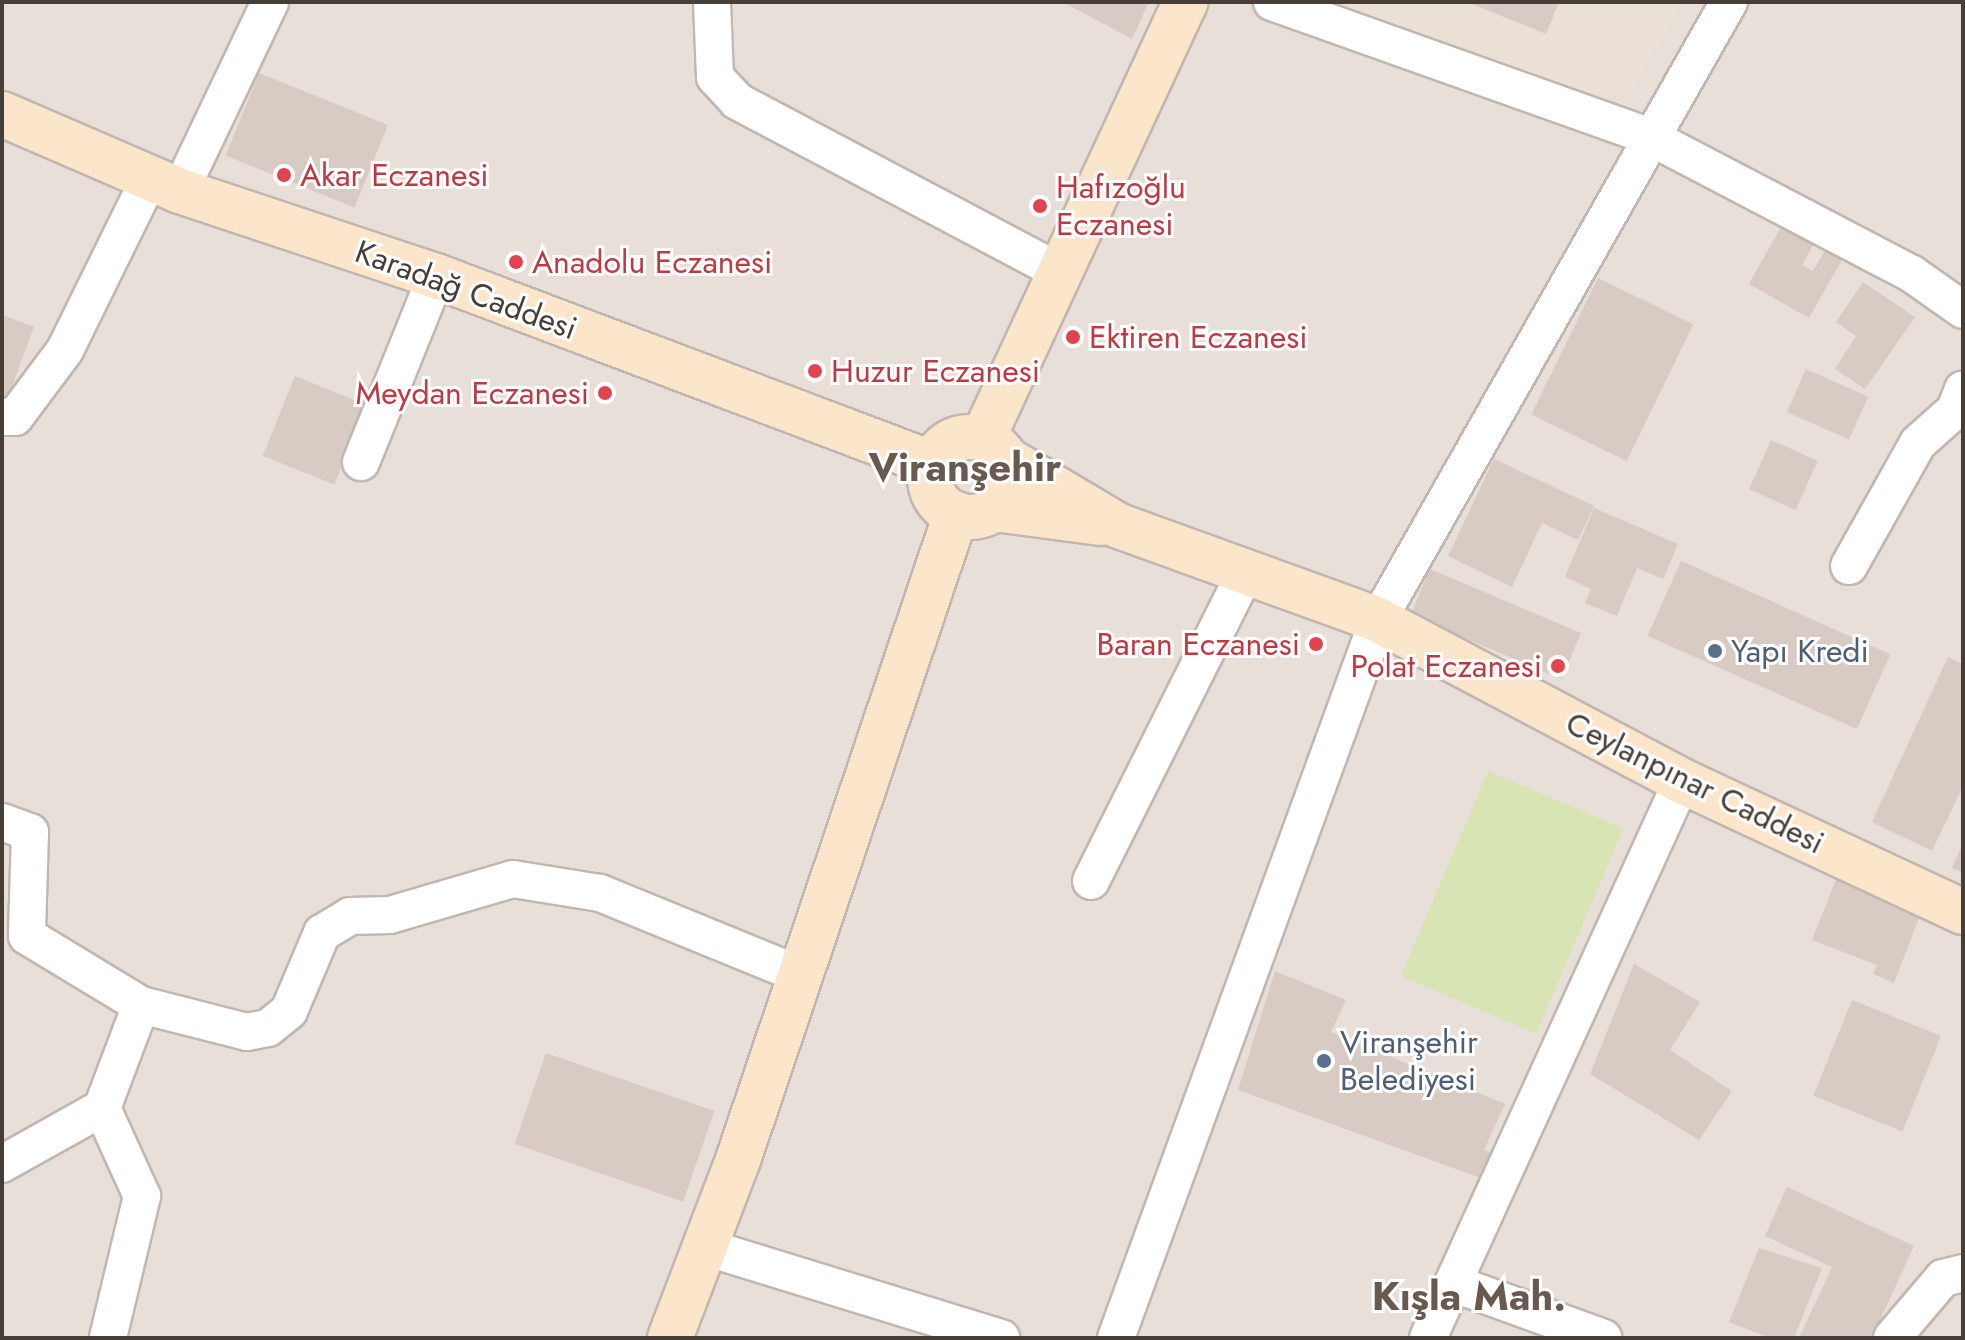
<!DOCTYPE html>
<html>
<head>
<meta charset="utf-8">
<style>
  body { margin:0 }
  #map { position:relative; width:1965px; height:1340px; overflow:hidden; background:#f3eeea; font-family:Jost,sans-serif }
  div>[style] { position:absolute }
  .residential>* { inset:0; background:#e7dfd8; transform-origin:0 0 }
  .education>* { inset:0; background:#ebe0d5 }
  .green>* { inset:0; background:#d9e4b5; transform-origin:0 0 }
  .building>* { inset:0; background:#d7cbc3; transform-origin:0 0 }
  .roads { filter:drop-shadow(2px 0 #c1b7b0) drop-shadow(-2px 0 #c1b7b0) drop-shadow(0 2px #c1b7b0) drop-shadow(0 -2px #c1b7b0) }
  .street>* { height:36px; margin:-18px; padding:0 18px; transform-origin:18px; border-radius:18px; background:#fff }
  .secondary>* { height:44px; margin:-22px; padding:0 22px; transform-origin:22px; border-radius:22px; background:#fbe6cc }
  .secondary>.ring { margin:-22px; padding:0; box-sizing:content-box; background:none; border:44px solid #fbe6cc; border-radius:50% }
  .dots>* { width:22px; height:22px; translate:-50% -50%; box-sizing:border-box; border:4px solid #fff; border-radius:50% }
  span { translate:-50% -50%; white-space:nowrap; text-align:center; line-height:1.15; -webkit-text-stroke:6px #fff; paint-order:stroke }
  .health-label { font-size:32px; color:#be3a42 }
  .left { translate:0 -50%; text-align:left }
  .right { translate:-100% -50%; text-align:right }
  .street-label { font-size:32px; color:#473e38 }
  .service-label { font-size:32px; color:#4e5e75 }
  .district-label { font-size:40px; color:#695a50; font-weight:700 }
  .frame { position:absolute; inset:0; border:4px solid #473e38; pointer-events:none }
</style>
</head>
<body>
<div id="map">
  <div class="residential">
    <div style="left:2px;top:2px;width:1961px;height:1336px"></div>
  </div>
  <div class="education">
    <div style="clip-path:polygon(1336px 2px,1684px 2px,1628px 95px,1597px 97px)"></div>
  </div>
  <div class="green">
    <div style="left:1488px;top:771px;width:147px;height:223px;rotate:23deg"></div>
  </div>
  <div class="building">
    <div style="clip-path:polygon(1063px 2px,1149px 2px,1132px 39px)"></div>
    <div style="clip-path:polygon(1467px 2px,1559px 2px,1546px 34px)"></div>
    <div style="left:259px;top:73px;width:139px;height:89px;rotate:22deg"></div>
    <div style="clip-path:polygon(1786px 218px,1818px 236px,1802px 265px,1813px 271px,1826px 249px,1843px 258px,1809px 318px,1749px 284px)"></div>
    <div style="left:1598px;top:278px;width:106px;height:152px;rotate:26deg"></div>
    <div style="clip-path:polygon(1863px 282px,1915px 317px,1865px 389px,1835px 369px,1856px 336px,1836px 322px)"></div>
    <div style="clip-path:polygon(2px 315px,34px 327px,5px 405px,2px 404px)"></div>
    <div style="left:1806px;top:369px;width:68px;height:47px;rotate:24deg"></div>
    <div style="left:295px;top:376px;width:77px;height:86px;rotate:22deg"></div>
    <div style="left:1771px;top:440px;width:51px;height:54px;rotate:24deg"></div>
    <div style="clip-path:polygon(1494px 459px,1594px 506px,1578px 540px,1542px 523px,1512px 587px,1448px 556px)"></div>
    <div style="clip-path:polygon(1594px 508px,1678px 544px,1663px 579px,1637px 568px,1617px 616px,1585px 603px,1591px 589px,1565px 577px)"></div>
    <div style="left:1681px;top:561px;width:229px;height:82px;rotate:24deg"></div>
    <div style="left:1430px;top:569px;width:164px;height:50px;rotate:23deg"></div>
    <div style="clip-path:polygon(1948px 657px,1963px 664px,1963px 786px,1932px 851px,1872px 822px)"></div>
    <div style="clip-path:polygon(1963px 843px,1963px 873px,1952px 868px)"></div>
    <div style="clip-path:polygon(1837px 877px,1922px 910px,1894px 983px,1873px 974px,1877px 965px,1812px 940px)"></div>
    <div style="clip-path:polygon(1634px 964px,1700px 1002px,1670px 1050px,1732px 1091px,1699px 1140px,1590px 1074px)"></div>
    <div style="clip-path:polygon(1275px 971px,1346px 1000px,1331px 1032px,1505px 1104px,1484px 1150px,1495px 1154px,1486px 1180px,1238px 1090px)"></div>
    <div style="left:1852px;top:1000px;width:96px;height:103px;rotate:22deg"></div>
    <div style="left:546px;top:1053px;width:178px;height:96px;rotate:19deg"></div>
    <div style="clip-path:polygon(1787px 1187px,1914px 1246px,1872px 1338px,1799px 1338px,1832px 1267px,1765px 1236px)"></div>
    <div style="clip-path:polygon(1759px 1248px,1822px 1268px,1794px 1338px,1770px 1338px,1729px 1322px)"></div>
  </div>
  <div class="roads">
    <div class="street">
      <div style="left:712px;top:2px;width:75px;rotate:87.7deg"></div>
      <div style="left:715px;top:77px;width:33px;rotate:47deg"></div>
      <div style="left:737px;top:101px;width:365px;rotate:27.9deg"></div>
      <div style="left:1272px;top:2px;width:399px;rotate:19.6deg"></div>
      <div style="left:1648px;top:136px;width:298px;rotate:27.6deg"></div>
      <div style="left:1912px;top:274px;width:62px;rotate:35.2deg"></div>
      <div style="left:180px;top:191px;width:209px;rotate:-64.5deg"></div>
      <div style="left:2px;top:417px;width:13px"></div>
      <div style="left:15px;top:417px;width:84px;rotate:-53.3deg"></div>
      <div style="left:65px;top:350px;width:191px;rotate:-63.8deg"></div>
      <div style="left:361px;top:462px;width:201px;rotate:-68deg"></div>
      <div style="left:1849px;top:566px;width:141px;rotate:-60.7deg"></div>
      <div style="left:1918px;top:443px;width:50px;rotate:-41.7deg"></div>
      <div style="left:1955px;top:410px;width:22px;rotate:-69deg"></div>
      <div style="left:2px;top:822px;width:30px;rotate:20deg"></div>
      <div style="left:30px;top:832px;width:104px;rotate:91.7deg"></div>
      <div style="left:27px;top:936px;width:133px;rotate:31.2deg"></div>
      <div style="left:141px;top:1005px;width:110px;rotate:110.7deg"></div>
      <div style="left:102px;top:1108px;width:115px;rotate:150.8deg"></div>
      <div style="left:1091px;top:881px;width:346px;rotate:-63.4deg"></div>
      <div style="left:141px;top:1005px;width:109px;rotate:14.3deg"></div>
      <div style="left:247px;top:1032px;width:21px;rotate:-11deg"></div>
      <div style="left:268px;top:1028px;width:27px;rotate:-39deg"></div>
      <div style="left:289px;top:1011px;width:85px;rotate:-67.1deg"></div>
      <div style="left:322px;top:933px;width:33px;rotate:-31deg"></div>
      <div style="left:350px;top:916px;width:40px;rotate:-1.4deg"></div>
      <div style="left:390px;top:915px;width:128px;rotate:-16.3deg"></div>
      <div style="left:513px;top:879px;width:88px;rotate:9.1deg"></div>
      <div style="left:600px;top:893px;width:217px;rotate:22.2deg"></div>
      <div style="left:102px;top:1108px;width:97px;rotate:65.6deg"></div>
      <div style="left:142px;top:1196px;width:146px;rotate:103.5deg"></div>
      <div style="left:705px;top:1247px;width:310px;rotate:17.1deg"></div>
      <div style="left:1455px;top:1284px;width:158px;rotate:20deg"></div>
      <div style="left:1116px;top:1338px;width:764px;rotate:-69.95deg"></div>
      <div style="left:1378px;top:620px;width:711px;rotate:-60.41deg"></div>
      <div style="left:1428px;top:1338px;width:612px;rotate:-65.49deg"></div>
      <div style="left:1892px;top:1338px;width:79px;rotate:-49.6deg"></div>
      <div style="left:1943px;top:1278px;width:21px;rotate:-14deg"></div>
    </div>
    <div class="secondary">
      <div style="left:2px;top:114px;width:194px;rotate:23.4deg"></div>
      <div style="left:180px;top:191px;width:270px;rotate:18.4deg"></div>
      <div style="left:436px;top:276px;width:529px;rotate:20.7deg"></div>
      <div class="ring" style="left:930px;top:437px;width:36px;height:36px"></div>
      <div style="left:983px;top:438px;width:481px;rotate:-65.1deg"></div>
      <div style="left:1006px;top:459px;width:131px;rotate:30.7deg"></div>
      <div style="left:1119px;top:526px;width:276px;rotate:19.9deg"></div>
      <div style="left:1378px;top:620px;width:344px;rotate:27.9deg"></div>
      <div style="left:1682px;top:781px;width:310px;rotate:25deg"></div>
      <div style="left:996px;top:509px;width:106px;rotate:7.6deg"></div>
      <div style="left:670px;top:1338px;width:191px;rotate:-69.1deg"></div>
      <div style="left:738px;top:1160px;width:682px;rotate:-71.35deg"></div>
    </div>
  </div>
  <div class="dots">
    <div style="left:284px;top:175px;background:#e0444e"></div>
    <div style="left:1040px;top:206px;background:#e0444e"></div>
    <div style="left:516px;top:262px;background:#e0444e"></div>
    <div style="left:1073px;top:337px;background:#e0444e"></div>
    <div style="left:815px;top:371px;background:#e0444e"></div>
    <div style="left:605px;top:393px;background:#e0444e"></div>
    <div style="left:1316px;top:644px;background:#e0444e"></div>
    <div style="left:1715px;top:651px;background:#5c6f8a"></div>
    <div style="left:1558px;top:666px;background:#e0444e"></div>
    <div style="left:1324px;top:1061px;background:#5c6f8a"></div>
  </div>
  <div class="health-label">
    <span class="left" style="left:300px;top:175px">Akar Eczanesi</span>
    <span class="left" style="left:1056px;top:206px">Hafızoğlu<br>Eczanesi</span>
    <span class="left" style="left:532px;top:262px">Anadolu Eczanesi</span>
    <span class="left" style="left:1089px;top:337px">Ektiren Eczanesi</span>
    <span class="left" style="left:831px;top:371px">Huzur Eczanesi</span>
    <span class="right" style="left:589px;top:393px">Meydan Eczanesi</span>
    <span class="right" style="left:1300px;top:644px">Baran Eczanesi</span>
    <span class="right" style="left:1542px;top:666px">Polat Eczanesi</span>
  </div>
  <div class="street-label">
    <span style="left:466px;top:290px;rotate:20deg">Karadağ Caddesi</span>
    <span style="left:1695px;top:783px;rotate:26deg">Ceylanpınar Caddesi</span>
  </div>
  <div class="service-label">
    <span class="left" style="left:1731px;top:651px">Yapı Kredi</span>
    <span class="left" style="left:1340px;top:1061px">Viranşehir<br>Belediyesi</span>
  </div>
  <div class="district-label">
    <span style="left:965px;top:467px">Viranşehir</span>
    <span style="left:1469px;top:1296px">Kışla Mah.</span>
  </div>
  <div class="frame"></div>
</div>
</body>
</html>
